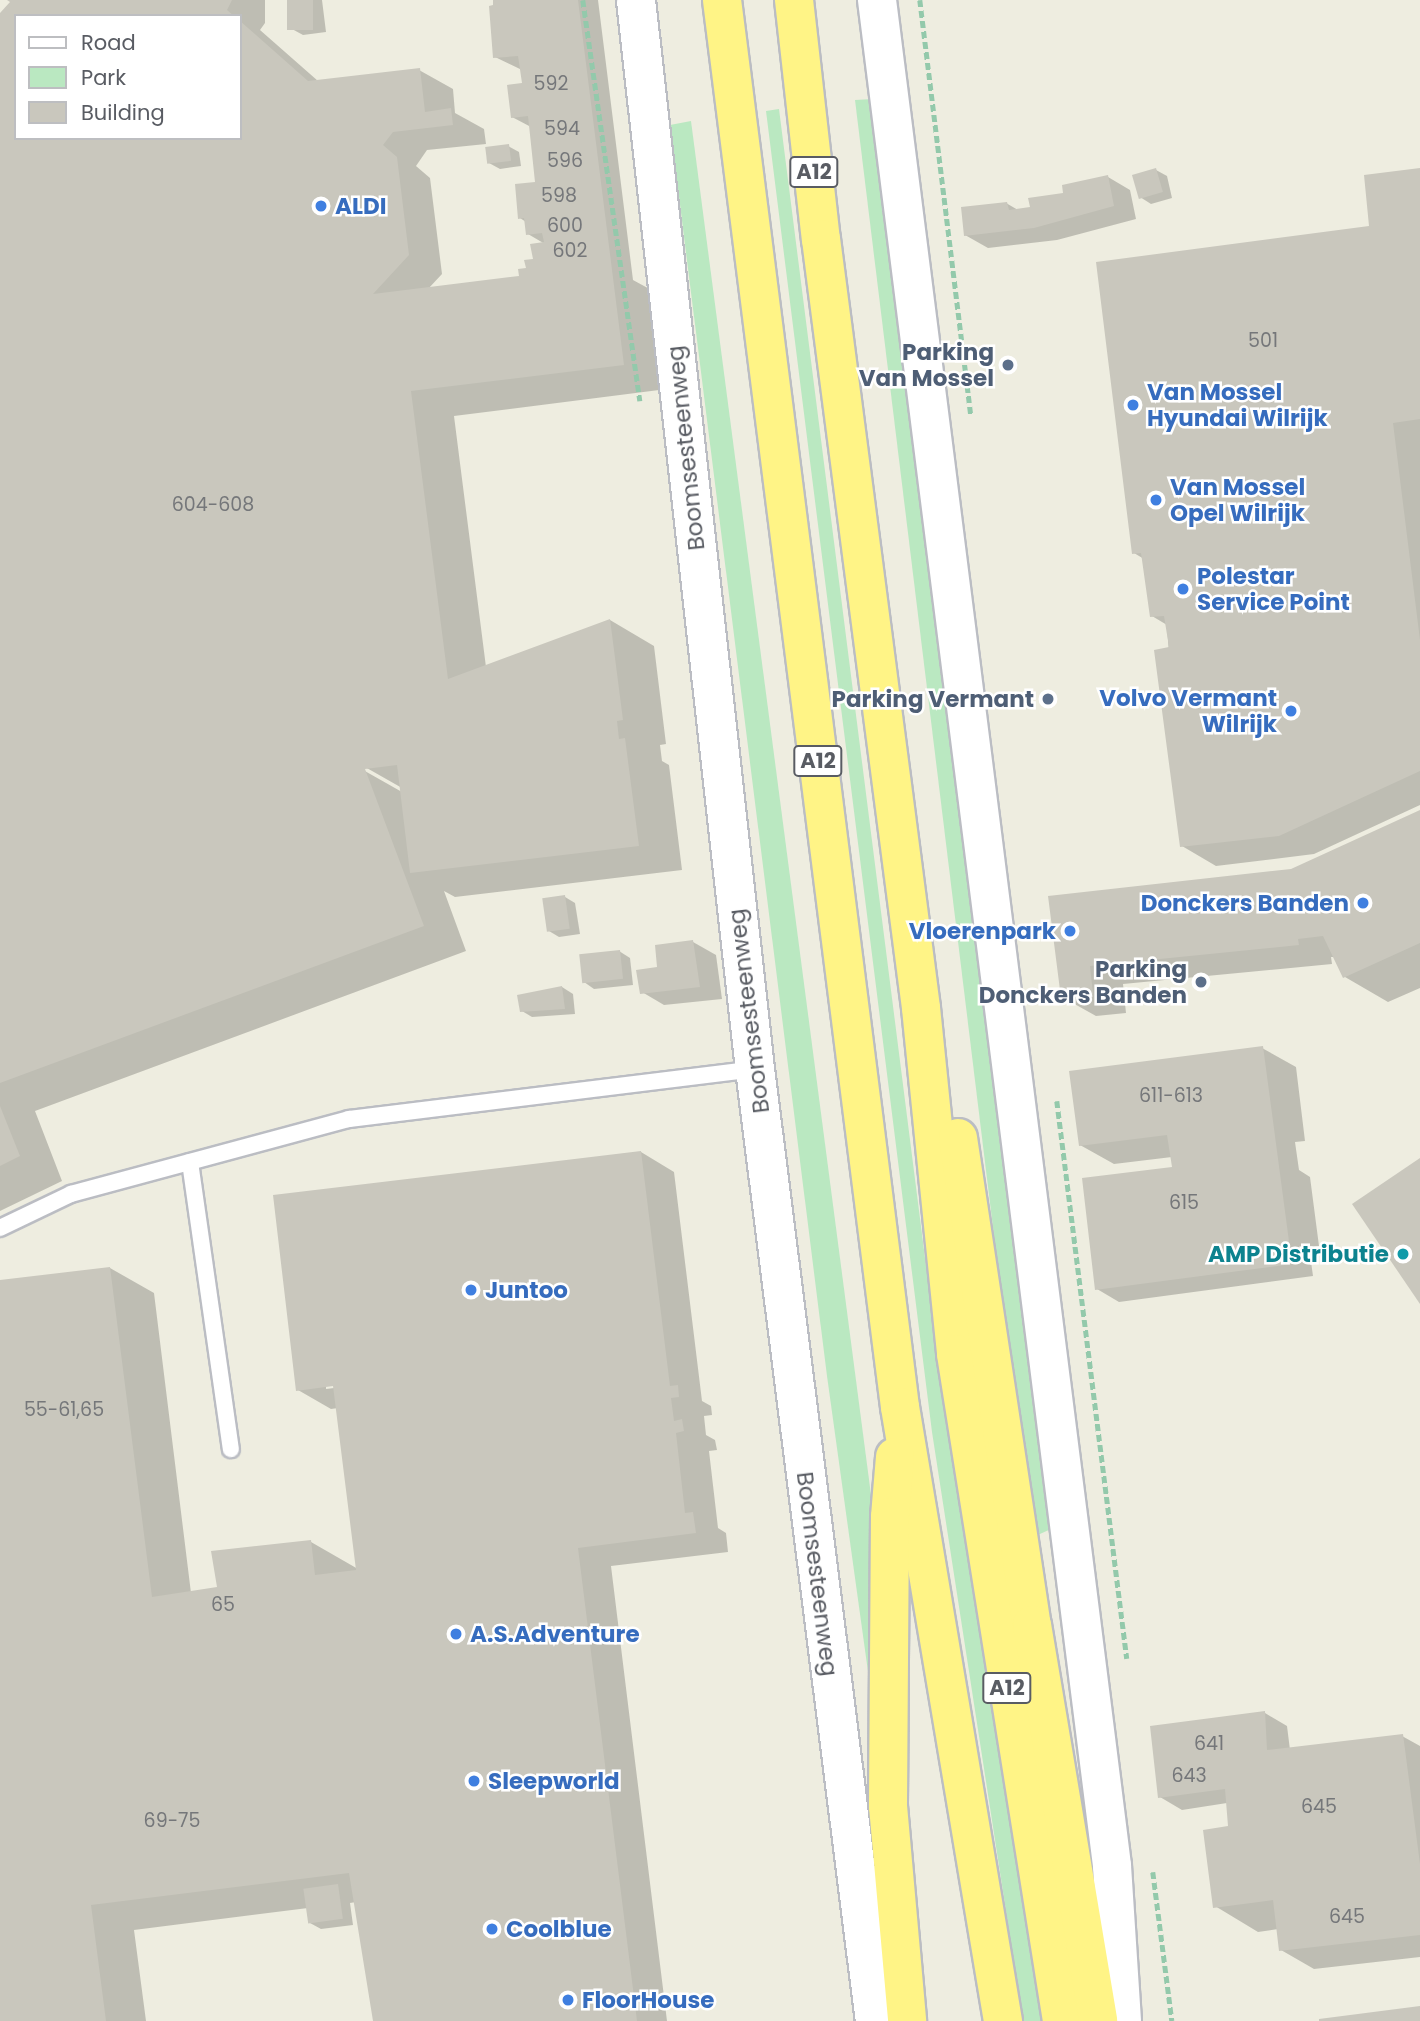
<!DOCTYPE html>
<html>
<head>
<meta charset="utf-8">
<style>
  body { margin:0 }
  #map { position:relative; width:1420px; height:2021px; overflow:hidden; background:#eeede0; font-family:Poppins,sans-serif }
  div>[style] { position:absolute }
  .green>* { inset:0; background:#bae8c1 }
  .shadow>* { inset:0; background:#0003 }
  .building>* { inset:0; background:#c9c7bd; transform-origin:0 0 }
  .path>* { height:4.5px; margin-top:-2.25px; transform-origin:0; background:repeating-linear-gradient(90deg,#93c9ab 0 7px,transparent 0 10.5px) }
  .roads { filter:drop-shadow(2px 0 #bbbdc3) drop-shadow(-2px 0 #bbbdc3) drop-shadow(0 2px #bbbdc3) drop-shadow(0 -2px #bbbdc3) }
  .lane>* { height:16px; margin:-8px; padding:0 8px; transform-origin:8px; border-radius:8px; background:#fff }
  .secondary>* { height:38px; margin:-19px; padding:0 19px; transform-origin:19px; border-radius:19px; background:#fff }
  .highway>* { height:38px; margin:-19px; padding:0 19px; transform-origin:19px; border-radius:19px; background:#fff486 }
  .dots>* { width:19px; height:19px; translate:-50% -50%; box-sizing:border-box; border:4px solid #fff; border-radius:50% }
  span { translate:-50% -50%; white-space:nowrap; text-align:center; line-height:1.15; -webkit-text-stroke:5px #fff; paint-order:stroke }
  .number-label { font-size:19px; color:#75777a }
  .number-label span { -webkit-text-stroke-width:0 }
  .shield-label span { padding:2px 5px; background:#fff; border:2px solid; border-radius:5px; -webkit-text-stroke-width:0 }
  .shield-label { font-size:21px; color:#595c63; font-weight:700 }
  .shop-label { font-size:23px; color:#366cbe; font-weight:700 }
  .left { translate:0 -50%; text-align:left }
  .right { translate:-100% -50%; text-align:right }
  .service-label { font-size:23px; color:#4e5e75; font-weight:700 }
  .street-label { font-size:23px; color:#595c63 }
  .culture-label { font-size:23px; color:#0d838f; font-weight:700 }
  .legend { position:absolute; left:14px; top:14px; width:228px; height:126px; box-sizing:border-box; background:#fff; border:2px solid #bdbec1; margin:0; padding:9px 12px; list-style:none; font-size:21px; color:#595c63 }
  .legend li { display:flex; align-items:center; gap:14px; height:35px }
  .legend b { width:35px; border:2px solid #bdbec1 }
</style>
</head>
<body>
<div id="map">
  <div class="green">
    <div style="clip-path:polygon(873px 99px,1051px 1529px,1031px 1538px,855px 100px)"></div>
    <div style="clip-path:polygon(779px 109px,946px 1423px,1044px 2021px,1023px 2021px,932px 1432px,766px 111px)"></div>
    <div style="clip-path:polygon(691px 121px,873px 1510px,870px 1686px,827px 1376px,670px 125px)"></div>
  </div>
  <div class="shadow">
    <div style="clip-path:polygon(evenodd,10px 0,265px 0,265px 23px,260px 30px,318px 81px,419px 70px,453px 89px,455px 113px,484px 129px,486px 144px,427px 150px,416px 166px,430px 178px,442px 274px,428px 289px,521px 278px,545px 244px,528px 234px,526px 222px,520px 218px,537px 184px,531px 127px,512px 117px,524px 84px,522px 70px,495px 57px,495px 0,598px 0,633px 280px,655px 292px,667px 389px,454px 416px,486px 667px,610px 620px,654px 646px,666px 744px,660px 745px,662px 761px,669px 765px,682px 870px,455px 897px,444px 891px,466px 951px,35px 1111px,62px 1181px,0 1211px,0 16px,12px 2px,10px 0,16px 16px,240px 16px,240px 138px,16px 138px,16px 16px,10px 0,358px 763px,402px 788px,402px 792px,356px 766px,358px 763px)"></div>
    <div style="clip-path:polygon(288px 0,322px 0,326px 32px,303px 35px,292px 29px)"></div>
    <div style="clip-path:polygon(508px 146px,519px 152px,521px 166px,500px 169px,489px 163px)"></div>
    <div style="clip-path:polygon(1156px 170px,1167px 176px,1172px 198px,1151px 204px,1140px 197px)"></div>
    <div style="clip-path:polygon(1420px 170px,1420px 805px,1314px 854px,1216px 866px,1182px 846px,1167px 625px,1152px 616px,1144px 559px,1134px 553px,1371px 228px)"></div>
    <div style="clip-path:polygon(1108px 177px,1130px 190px,1136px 219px,1057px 240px,988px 248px,965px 235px,1006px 203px,1018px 210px,1032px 208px)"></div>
    <div style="clip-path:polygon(1420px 812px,1420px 988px,1388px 1002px,1345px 977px,1335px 957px,1331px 957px,1332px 964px,1123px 984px,1126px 1013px,1096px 1016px,1062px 997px,1050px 897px,1291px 871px)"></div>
    <div style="clip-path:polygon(565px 897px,575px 903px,580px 934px,559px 937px,549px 931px)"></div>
    <div style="clip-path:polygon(693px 942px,716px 955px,722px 999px,664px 1005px,642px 992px,659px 969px)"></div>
    <div style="clip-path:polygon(619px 951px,630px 958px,633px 985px,594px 989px,584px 982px)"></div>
    <div style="clip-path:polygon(562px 987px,573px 994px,575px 1014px,532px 1017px,522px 1011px)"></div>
    <div style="clip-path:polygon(1262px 1048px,1296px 1067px,1305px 1141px,1295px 1142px,1299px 1170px,1310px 1177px,1319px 1246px,1309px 1247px,1313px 1276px,1119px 1302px,1097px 1289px,1178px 1169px,1172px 1157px,1114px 1164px,1080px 1145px)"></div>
    <div style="clip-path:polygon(evenodd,641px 1152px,674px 1172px,702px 1401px,711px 1406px,712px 1415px,704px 1416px,706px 1435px,715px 1440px,717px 1450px,709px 1451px,718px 1528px,726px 1533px,728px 1552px,611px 1566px,667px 2021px,375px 2021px,356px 1902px,350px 1903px,353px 1925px,321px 1929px,310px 1923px,308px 1908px,134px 1930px,146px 2021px,0 2021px,0 1282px,110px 1268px,154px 1293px,191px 1593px,219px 1588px,311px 1542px,358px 1569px,338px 1408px,331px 1409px,298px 1390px,641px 1152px,342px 1384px,342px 1387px,326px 1389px,326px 1385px,342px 1384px)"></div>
    <div style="clip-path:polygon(1265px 1713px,1287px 1726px,1290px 1750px,1402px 1736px,1420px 1746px,1420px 1957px,1314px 1969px,1281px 1950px,1278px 1929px,1258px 1932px,1215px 1906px,1230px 1828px,1227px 1803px,1182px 1810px,1160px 1797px)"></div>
  </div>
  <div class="building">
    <div style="clip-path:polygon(7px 0,232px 0,227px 10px,234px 16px,16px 16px,16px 138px,240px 138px,240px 21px,308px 81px,420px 68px,425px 112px,451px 108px,453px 125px,393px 132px,383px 145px,397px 157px,409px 255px,373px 294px,519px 276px,518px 269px,526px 268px,524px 260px,533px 259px,530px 244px,544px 242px,542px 233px,526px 235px,524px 218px,518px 219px,515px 184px,535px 182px,528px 116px,511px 118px,507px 85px,522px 83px,518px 56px,493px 58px,489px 6px,493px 5px,493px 0,578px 0,624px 365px,411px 391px,448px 679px,610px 619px,623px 720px,617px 721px,619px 739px,625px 738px,639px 846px,410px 873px,397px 765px,365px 769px,424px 926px,0 1083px,0 13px,10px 2px)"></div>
    <div style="left:287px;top:0;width:26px;height:30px"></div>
    <div style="left:509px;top:144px;width:17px;height:24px;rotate:83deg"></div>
    <div style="left:1156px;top:168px;width:25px;height:25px;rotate:74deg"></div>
    <div style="clip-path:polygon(1420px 168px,1420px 419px,1393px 423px,1420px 640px,1420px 771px,1279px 836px,1180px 847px,1154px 650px,1169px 647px,1164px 616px,1150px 617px,1141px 553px,1132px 554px,1096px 262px,1369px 226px,1364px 175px)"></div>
    <div style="clip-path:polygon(1108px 175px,1114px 206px,1034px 228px,964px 236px,961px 207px,1007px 202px,1009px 210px,1030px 207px,1028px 198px,1063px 193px,1062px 185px)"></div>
    <div style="clip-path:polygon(1420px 810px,1420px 943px,1343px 978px,1323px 936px,1298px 939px,1299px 945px,1090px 966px,1093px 994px,1061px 998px,1048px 896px,1291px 869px)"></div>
    <div style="left:565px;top:895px;width:34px;height:23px;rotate:82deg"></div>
    <div style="clip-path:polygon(693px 940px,700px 987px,640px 994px,636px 970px,657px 967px,655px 945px)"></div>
    <div style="left:620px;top:950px;width:29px;height:41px;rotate:84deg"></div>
    <div style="clip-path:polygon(562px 986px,565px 1009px,520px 1012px,517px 995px)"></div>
    <div style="clip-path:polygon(1263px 1046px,1292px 1264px,1095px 1290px,1082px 1178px,1172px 1167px,1167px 1135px,1079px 1146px,1069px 1071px)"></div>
    <div style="clip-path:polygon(0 1106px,20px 1156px,0 1166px)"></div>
    <div style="clip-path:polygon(641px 1151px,670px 1386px,678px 1385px,679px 1397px,671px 1398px,674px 1421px,682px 1419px,684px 1431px,676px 1433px,685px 1513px,693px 1512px,696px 1533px,578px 1548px,637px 2021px,373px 2021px,349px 1873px,91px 1905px,106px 2021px,0 2021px,0 1280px,110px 1267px,152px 1597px,217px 1587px,211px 1551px,311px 1540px,315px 1575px,356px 1570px,333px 1386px,296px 1391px,273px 1195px)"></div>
    <div style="clip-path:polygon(1420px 1158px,1420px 1304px,1352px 1204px)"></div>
    <div style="clip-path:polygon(1265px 1711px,1267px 1750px,1403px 1734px,1420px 1864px,1420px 1935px,1279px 1951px,1273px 1900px,1213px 1908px,1203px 1830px,1228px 1826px,1225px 1789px,1158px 1798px,1150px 1726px)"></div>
    <div style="left:338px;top:1884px;width:35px;height:35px;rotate:82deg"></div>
    <div style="clip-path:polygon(1420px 2006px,1420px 2021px,1319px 2021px,1319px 2019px)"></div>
  </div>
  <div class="path">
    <div style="left:583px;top:0;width:405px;rotate:81.9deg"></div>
    <div style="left:920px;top:0;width:419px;rotate:83deg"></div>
    <div style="left:1057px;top:1101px;width:562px;rotate:82.85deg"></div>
    <div style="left:1153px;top:1872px;width:150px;rotate:82.7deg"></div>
  </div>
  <div class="roads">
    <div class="lane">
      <div style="left:190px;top:1162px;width:290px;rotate:81.9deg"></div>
      <div style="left:0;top:1228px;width:79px;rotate:-25.6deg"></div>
      <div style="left:71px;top:1194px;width:288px;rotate:-15.1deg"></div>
      <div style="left:349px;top:1119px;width:409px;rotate:-7deg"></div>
    </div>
    <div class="secondary">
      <div style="left:636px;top:0;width:1076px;rotate:83.65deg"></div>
      <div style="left:755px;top:1069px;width:960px;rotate:82.82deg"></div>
      <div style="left:877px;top:0;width:1881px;rotate:82.82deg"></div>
      <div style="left:1112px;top:1866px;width:155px;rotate:86.3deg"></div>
    </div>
    <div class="highway">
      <div style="left:722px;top:0;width:1418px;rotate:82.79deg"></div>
      <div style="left:900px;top:1407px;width:623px;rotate:80.48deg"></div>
      <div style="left:794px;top:0;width:241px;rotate:83.6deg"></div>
      <div style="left:821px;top:239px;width:775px;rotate:82.59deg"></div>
      <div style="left:921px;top:1008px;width:348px;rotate:84.2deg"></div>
      <div style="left:956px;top:1354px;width:675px;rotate:80.97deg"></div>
      <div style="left:958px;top:1138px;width:493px;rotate:81.4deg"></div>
      <div style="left:1032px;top:1625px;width:401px;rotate:80.5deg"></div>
      <div style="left:895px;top:1457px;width:60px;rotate:94.8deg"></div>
      <div style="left:890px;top:1517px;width:289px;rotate:90.4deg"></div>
      <div style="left:888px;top:1806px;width:216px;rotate:84.9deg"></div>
    </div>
  </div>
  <div class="dots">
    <div style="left:321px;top:206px;background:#3f7fe0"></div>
    <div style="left:1008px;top:365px;background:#5c6f8a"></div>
    <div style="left:1133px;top:405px;background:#3f7fe0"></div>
    <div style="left:1156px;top:500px;background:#3f7fe0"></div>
    <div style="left:1183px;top:589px;background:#3f7fe0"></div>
    <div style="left:1048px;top:699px;background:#5c6f8a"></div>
    <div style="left:1291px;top:711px;background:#3f7fe0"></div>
    <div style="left:1363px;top:903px;background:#3f7fe0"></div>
    <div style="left:1070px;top:931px;background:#3f7fe0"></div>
    <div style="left:1201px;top:982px;background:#5c6f8a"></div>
    <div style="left:1403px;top:1254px;background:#0f9aa8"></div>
    <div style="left:471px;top:1290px;background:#3f7fe0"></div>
    <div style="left:456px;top:1634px;background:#3f7fe0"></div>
    <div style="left:474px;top:1781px;background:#3f7fe0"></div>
    <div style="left:492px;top:1929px;background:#3f7fe0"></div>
    <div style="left:568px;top:2000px;background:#3f7fe0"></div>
  </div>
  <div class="number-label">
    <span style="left:551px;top:84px">592</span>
    <span style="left:562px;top:129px">594</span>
    <span style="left:565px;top:161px">596</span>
    <span style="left:559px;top:196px">598</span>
    <span style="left:565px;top:226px">600</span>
    <span style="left:570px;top:251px">602</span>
    <span style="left:1263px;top:341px">501</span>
    <span style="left:213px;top:505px">604-608</span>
    <span style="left:1171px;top:1096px">611-613</span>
    <span style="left:1184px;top:1203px">615</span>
    <span style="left:64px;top:1410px">55-61,65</span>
    <span style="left:223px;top:1605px">65</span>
    <span style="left:1209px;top:1744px">641</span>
    <span style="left:1189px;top:1776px">643</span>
    <span style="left:1319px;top:1807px">645</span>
    <span style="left:172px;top:1821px">69-75</span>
    <span style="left:1347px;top:1917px">645</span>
  </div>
  <div class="shield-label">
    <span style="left:814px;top:172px">A12</span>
    <span style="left:818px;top:761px">A12</span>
    <span style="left:1007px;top:1688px">A12</span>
  </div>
  <div class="shop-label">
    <span class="left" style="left:335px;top:206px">ALDI</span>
    <span class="left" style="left:1147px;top:405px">Van Mossel<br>Hyundai Wilrijk</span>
    <span class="left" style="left:1170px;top:500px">Van Mossel<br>Opel Wilrijk</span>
    <span class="left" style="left:1197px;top:589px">Polestar<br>Service Point</span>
    <span class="right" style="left:1277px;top:711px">Volvo Vermant<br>Wilrijk</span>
    <span class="right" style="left:1349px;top:903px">Donckers Banden</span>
    <span class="right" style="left:1056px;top:931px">Vloerenpark</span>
    <span class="left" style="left:485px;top:1290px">Juntoo</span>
    <span class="left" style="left:470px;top:1634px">A.S.Adventure</span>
    <span class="left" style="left:488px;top:1781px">Sleepworld</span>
    <span class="left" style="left:506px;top:1929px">Coolblue</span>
    <span class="left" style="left:582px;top:2000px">FloorHouse</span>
  </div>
  <div class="service-label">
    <span class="right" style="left:994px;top:365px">Parking<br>Van Mossel</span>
    <span class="right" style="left:1034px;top:699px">Parking Vermant</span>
    <span class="right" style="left:1187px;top:982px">Parking<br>Donckers Banden</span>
  </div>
  <div class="street-label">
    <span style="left:686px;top:448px;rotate:-96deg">Boomsesteenweg</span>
    <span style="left:749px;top:1011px;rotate:-97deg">Boomsesteenweg</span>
    <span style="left:817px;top:1574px;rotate:83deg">Boomsesteenweg</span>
  </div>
  <div class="culture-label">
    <span class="right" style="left:1389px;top:1254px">AMP Distributie</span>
  </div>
  <ul class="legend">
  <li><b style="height:9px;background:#fff"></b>Road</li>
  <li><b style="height:19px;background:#bae8c1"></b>Park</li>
  <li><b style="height:19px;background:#c9c7bd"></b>Building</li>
  </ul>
</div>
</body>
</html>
